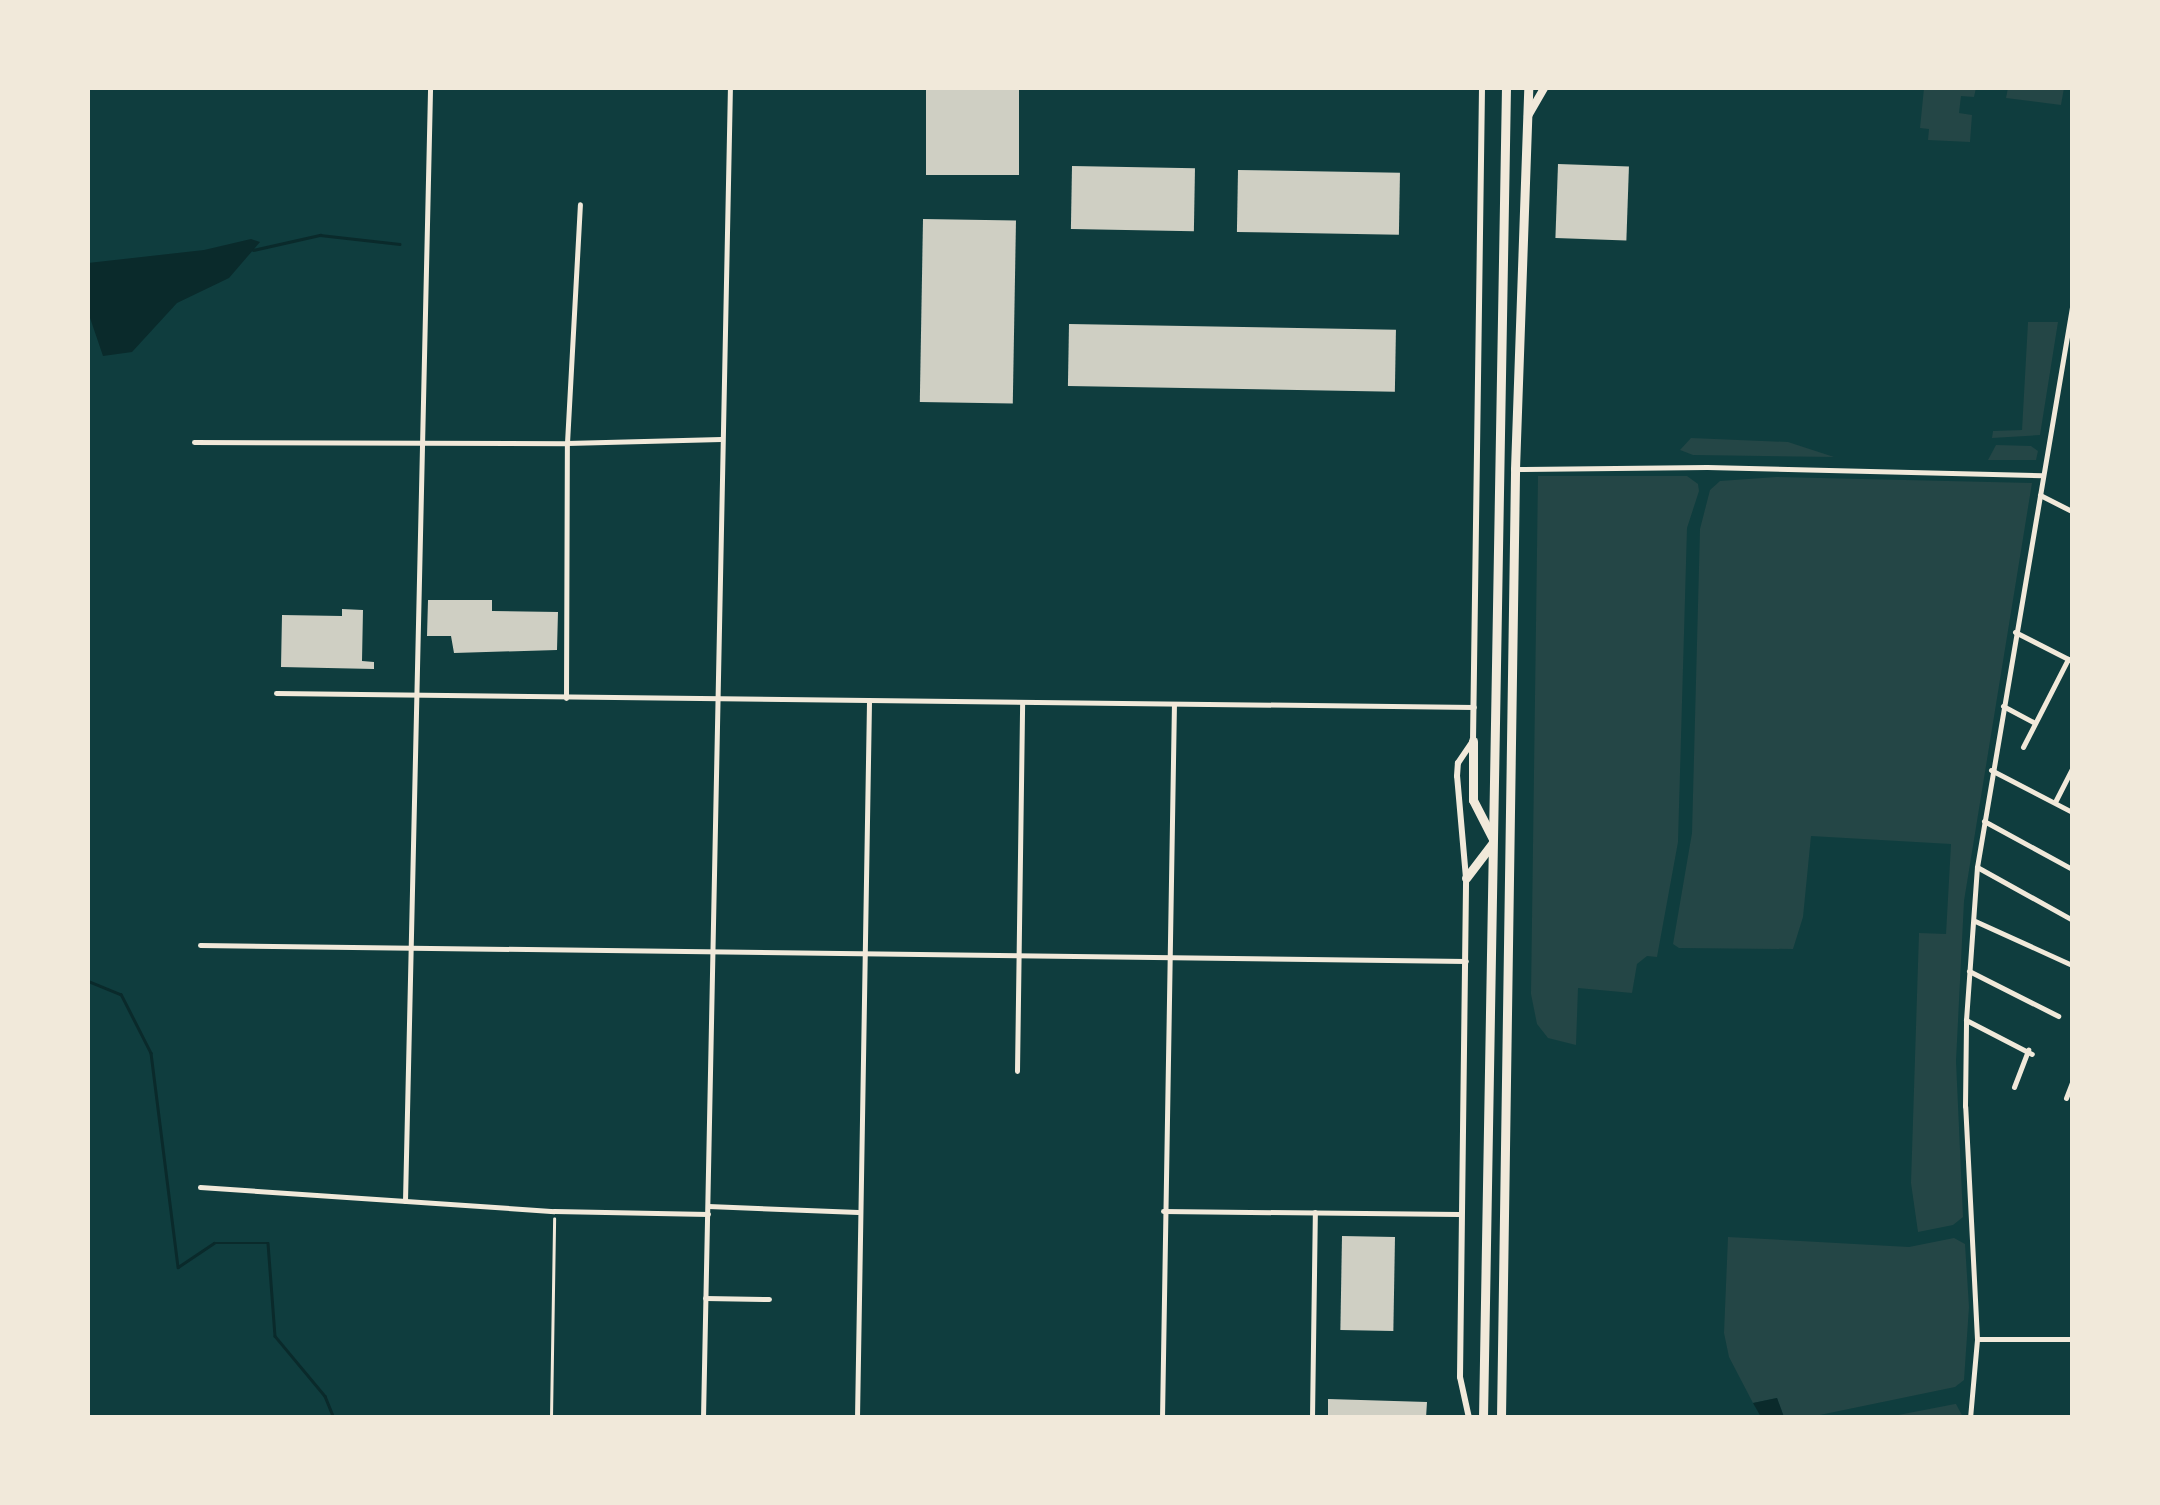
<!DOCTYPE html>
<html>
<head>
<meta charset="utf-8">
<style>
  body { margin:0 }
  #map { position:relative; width:2160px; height:1505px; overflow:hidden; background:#0f3d3e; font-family:"IBM Plex Sans",sans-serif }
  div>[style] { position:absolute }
  .green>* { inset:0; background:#244646 }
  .water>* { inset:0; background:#0a2a2b }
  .stream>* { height:2.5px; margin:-1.25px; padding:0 1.25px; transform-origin:1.25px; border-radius:1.25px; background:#0a2a2b }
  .building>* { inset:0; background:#cfcfc3; transform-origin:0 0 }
  .path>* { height:2.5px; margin:-1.25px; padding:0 1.25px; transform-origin:1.25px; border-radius:1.25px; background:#f1e9da }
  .minor>* { height:5px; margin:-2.5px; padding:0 2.5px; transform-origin:2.5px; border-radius:2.5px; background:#f1e9da }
  .tertiary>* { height:6px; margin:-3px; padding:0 3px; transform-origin:3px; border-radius:3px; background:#f1e9da }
  .primary>* { height:8px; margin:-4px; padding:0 4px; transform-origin:4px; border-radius:4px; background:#f1e9da }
  .trunk>* { height:9px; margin:-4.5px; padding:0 4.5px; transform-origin:4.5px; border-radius:4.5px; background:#f1e9da }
  span { translate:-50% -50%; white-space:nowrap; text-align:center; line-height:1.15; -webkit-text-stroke:10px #f1e9da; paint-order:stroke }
  .frame { position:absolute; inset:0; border:90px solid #f1e9da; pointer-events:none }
</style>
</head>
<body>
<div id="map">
  <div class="green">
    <div style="clip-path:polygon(1924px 88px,1976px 88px,1974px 97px,1961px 96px,1959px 113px,1972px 115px,1970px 142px,1928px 140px,1929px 129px,1920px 128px)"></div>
    <div style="clip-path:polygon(2008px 88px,2064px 88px,2061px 105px,2006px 98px)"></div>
    <div style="clip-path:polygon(2028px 322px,2058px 322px,2040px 435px,1992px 438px,1993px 431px,2022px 430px)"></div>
    <div style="clip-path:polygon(1691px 438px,1788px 442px,1834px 457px,1693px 455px,1680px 450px)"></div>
    <div style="clip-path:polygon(1996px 445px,2031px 446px,2038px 451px,2036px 460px,1988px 460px)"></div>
    <div style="clip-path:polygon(1538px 476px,1687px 476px,1698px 484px,1699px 491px,1687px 528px,1678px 842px,1657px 957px,1647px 956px,1637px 964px,1632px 993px,1578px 988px,1576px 1045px,1548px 1038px,1537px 1024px,1531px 994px)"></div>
    <div style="clip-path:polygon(1776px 477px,2032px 483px,1964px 901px,1956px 1061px,1963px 1217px,1953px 1225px,1918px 1232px,1911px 1183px,1919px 933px,1946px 934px,1951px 844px,1811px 836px,1803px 917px,1793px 949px,1679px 948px,1673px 944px,1692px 833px,1700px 529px,1710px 490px,1720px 481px)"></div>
    <div style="clip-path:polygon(1728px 1237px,1909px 1247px,1954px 1238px,1965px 1244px,1969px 1307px,1964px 1380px,1955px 1387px,1810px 1417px,1784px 1417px,1777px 1398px,1753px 1403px,1729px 1357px,1724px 1333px)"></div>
    <div style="clip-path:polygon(1956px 1404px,1963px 1417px,1888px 1417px,1955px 1404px)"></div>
  </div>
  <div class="water">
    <div style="clip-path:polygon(251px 239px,260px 242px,229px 278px,177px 303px,132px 352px,103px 356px,88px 312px,88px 263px,204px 250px)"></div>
    <div style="clip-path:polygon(1777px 1398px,1784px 1417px,1761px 1417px,1753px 1403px)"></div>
  </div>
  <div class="stream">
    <div style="left:253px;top:250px;width:69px;rotate:-12.6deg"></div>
    <div style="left:320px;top:235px;width:80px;rotate:6.5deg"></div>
    <div style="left:88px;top:981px;width:35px;rotate:22deg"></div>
    <div style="left:121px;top:994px;width:66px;rotate:63deg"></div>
    <div style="left:151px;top:1053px;width:216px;rotate:82.8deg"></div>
    <div style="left:178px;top:1267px;width:43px;rotate:-33.7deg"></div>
    <div style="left:214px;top:1243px;width:54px"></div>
    <div style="left:268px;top:1243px;width:93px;rotate:85.7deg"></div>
    <div style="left:275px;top:1336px;width:78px;rotate:50.2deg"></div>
    <div style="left:325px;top:1396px;width:24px;rotate:68deg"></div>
  </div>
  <div class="building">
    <div style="left:926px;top:88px;width:93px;height:87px"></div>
    <div style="left:1558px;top:164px;width:71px;height:74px;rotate:2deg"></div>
    <div style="left:1072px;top:166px;width:123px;height:63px;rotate:1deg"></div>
    <div style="left:1238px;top:170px;width:162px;height:62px;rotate:1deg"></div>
    <div style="left:923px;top:219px;width:93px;height:183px;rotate:1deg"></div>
    <div style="left:1069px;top:324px;width:327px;height:62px;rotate:1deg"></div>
    <div style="clip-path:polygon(428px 600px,492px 600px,492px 611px,558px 612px,557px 650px,454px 653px,451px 636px,427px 636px)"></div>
    <div style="clip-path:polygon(342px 609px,363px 610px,362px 661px,374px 662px,374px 669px,281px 667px,282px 615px,342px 616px)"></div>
    <div style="left:1342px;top:1236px;width:53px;height:94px;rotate:1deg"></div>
    <div style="clip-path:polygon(1328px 1399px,1427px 1402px,1426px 1418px,1328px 1418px)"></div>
  </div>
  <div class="path">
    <div style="left:551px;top:1418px;width:199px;rotate:-89.1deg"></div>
  </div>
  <div class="minor">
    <div style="left:194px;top:442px;width:373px;rotate:0.2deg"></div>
    <div style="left:567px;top:443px;width:154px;rotate:-1.5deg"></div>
    <div style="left:1515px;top:469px;width:192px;rotate:-0.6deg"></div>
    <div style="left:1707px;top:467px;width:335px;rotate:1.4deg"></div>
    <div style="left:2040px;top:495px;width:36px;rotate:27deg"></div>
    <div style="left:2015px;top:632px;width:64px;rotate:27deg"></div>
    <div style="left:276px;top:693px;width:1198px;rotate:0.67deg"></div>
    <div style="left:566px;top:698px;width:255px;rotate:-89.8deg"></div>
    <div style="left:567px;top:443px;width:239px;rotate:-86.9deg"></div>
    <div style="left:2003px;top:706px;width:36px;rotate:28deg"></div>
    <div style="left:2023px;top:747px;width:99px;rotate:-62.9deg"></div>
    <div style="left:1991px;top:770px;width:91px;rotate:27.4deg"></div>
    <div style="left:2055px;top:802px;width:37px;rotate:-63deg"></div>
    <div style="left:1984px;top:821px;width:100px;rotate:28.6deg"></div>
    <div style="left:1977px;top:867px;width:107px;rotate:29deg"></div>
    <div style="left:1975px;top:921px;width:107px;rotate:24.4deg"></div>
    <div style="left:200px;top:945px;width:1266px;rotate:0.72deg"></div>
    <div style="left:1969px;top:971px;width:100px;rotate:26.8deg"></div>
    <div style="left:1966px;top:1020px;width:74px;rotate:27.3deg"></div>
    <div style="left:1017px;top:1071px;width:369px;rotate:-89.2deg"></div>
    <div style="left:2014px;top:1087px;width:40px;rotate:-69deg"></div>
    <div style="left:2066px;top:1098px;width:17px;rotate:-69deg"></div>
    <div style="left:200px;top:1187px;width:355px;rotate:3.9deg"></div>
    <div style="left:554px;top:1211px;width:154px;rotate:1.1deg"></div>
    <div style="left:405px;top:1201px;width:1113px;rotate:-88.71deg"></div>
    <div style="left:708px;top:1206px;width:150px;rotate:2.3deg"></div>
    <div style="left:1163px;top:1211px;width:296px;rotate:0.6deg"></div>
    <div style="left:705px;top:1298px;width:64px;rotate:0.9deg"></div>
    <div style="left:1977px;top:1339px;width:95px"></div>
    <div style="left:703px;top:1418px;width:1330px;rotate:-88.84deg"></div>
    <div style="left:857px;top:1418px;width:718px;rotate:-89.04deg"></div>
    <div style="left:1162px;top:1418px;width:714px;rotate:-89.04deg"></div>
    <div style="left:1312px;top:1418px;width:206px;rotate:-89.2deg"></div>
    <div style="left:1970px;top:1418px;width:79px;rotate:-84.9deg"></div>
    <div style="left:1977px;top:1339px;width:233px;rotate:-92.9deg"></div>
    <div style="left:1965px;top:1106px;width:86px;rotate:-89.3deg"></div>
    <div style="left:1966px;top:1020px;width:153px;rotate:-85.9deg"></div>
    <div style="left:1977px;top:867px;width:568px;rotate:-80.37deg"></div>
  </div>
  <div class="tertiary">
    <div style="left:1469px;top:1418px;width:42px;rotate:-102.4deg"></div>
    <div style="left:1460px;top:1377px;width:499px;rotate:-89.3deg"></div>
    <div style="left:1466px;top:878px;width:102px;rotate:-95deg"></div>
    <div style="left:1457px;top:776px;width:13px;rotate:-86deg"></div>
    <div style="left:1458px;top:763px;width:27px;rotate:-56deg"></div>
    <div style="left:1473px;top:741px;width:653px;rotate:-89.21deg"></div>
  </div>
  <div class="primary">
    <div style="left:1528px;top:116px;width:32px;rotate:-60deg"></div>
  </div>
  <div class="trunk">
    <div style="left:1473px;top:741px;width:59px;rotate:90deg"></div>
    <div style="left:1473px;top:800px;width:42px;rotate:62.8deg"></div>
    <div style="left:1466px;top:878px;width:43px;rotate:-52.6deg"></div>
    <div style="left:1483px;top:1418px;width:1330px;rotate:-89.01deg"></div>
    <div style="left:1501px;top:1418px;width:949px;rotate:-89.15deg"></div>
    <div style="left:1515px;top:469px;width:381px;rotate:-88deg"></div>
  </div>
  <div class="frame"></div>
</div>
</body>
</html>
